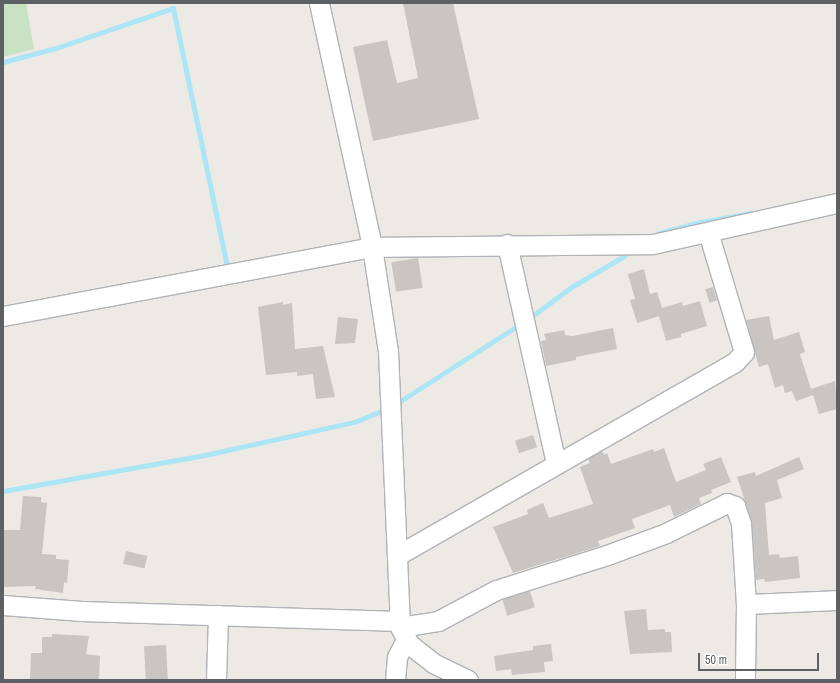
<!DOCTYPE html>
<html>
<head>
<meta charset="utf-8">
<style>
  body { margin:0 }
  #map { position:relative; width:840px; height:683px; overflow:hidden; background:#edeae5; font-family:"Archivo Narrow",sans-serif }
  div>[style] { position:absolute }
  .green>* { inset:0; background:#cae2c4 }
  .stream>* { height:5px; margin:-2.5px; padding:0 2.5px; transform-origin:2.5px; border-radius:2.5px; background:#ace5f6 }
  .building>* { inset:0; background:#c9c5c2; transform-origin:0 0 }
  .roads { filter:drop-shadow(1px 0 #b0b3b6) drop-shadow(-1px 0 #b0b3b6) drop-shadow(0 1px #b0b3b6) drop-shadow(0 -1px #b0b3b6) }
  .minor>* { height:19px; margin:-9.5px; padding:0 9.5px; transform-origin:9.5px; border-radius:9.5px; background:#fff }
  span { translate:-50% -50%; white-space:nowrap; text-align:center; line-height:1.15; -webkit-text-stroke:3px #fff; paint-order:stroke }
  .frame { position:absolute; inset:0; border:4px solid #5d6164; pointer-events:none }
  .scale { position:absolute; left:698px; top:653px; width:121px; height:18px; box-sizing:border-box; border:2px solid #5d6164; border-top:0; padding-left:5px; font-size:12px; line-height:14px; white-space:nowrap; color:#5d6164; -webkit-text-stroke:3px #fff; paint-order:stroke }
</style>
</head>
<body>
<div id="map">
  <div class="green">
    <div style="clip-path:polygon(3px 3px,26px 3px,34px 49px,3px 57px)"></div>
  </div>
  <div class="stream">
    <div style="left:3px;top:62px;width:55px;rotate:-14.8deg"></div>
    <div style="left:56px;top:48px;width:124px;rotate:-18.9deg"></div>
    <div style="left:173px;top:8px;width:264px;rotate:78.2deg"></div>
    <div style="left:659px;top:233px;width:38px;rotate:-15deg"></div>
    <div style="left:696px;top:223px;width:55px;rotate:-10.5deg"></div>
    <div style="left:528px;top:319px;width:56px;rotate:-36.3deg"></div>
    <div style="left:573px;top:286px;width:59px;rotate:-30.5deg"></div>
    <div style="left:624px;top:256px;width:7px;rotate:-56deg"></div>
    <div style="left:394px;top:405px;width:150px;rotate:-32.7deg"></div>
    <div style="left:3px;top:491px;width:205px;rotate:-10.1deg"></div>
    <div style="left:205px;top:455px;width:153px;rotate:-12.5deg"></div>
    <div style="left:354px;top:422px;width:35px;rotate:-22deg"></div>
  </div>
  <div class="building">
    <div style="clip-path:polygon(403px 3px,453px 3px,479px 119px,373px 141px,353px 47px,387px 40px,397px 83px,418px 78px)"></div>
    <div style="left:418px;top:258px;width:30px;height:27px;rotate:81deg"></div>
    <div style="clip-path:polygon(644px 269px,650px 294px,657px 292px,662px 308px,682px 302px,683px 306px,700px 301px,707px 326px,681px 334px,681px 337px,666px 341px,659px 316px,637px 323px,630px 300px,635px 299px,628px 274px)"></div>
    <div style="left:713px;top:287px;width:14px;height:8px;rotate:73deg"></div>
    <div style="clip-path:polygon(283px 302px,283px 305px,292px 303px,295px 349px,323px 346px,335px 397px,316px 399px,313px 374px,297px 376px,297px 372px,266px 375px,258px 307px)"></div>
    <div style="clip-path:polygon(769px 316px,774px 340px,799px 332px,805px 352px,800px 354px,811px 389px,835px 381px,837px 409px,819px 414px,813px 395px,796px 401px,792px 391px,785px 393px,783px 385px,775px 388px,768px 364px,759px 367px,746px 320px)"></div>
    <div style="clip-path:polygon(338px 317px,358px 319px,355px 343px,335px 344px)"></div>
    <div style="clip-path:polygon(613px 328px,617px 349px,576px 357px,576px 360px,546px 366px,541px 341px,546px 340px,544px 334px,564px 330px,565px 335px,572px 336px)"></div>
    <div style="left:533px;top:435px;width:13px;height:19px;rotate:72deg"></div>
    <div style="clip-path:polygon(664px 448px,676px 482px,706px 470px,703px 464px,721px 457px,731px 482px,711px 490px,712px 493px,699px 498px,701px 504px,674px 517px,670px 505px,632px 519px,635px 528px,598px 541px,600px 546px,513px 573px,493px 527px,528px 514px,527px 510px,543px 503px,549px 518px,593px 504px,580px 467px,590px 463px,588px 459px,602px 451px,604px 455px,607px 453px,611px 464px,653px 449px,654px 452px)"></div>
    <div style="clip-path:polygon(799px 457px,804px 469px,777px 480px,782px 498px,765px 503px,769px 555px,779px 554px,780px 558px,798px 556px,800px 578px,765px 582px,764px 579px,756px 580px,752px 522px,737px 477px,755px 472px,756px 476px)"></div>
    <div style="clip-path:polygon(23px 496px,41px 497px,41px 502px,47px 503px,42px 554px,56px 555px,56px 559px,69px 560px,67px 583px,64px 582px,63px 593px,35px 589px,36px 586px,3px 587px,3px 530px,20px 530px)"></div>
    <div style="left:126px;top:551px;width:22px;height:13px;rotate:13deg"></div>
    <div style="left:530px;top:591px;width:17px;height:29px;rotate:73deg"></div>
    <div style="clip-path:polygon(646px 609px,648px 630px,665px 629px,665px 632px,671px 632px,672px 652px,630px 654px,624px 611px)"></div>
    <div style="clip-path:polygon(52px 634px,89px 636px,86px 654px,100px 656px,99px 680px,30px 680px,31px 653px,42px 653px,42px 637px,52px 637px)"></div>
    <div style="clip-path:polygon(551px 644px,553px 661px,544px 662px,545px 672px,512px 675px,511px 669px,496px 671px,494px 656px,533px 650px,533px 646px)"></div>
    <div style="left:166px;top:645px;width:35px;height:22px;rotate:87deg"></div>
  </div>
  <div class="roads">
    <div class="minor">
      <div style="left:319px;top:3px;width:250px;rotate:77.7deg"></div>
      <div style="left:372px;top:247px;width:105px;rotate:81.3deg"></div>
      <div style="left:388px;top:351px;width:276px;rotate:87.5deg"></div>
      <div style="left:400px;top:627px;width:19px;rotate:62deg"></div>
      <div style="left:409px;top:644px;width:31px;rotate:38deg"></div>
      <div style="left:433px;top:663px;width:39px;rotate:26deg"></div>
      <div style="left:507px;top:244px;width:225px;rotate:77.4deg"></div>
      <div style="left:3px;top:316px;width:375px;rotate:-10.6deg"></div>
      <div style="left:372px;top:247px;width:281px;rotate:-0.6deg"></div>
      <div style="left:653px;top:244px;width:189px;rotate:-12.6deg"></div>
      <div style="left:398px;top:555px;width:388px;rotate:-29.8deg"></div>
      <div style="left:735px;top:362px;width:13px;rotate:-48deg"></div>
      <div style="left:744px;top:352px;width:125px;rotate:-106.7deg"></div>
      <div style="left:746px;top:604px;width:91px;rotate:-2.5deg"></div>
      <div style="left:3px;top:605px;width:79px;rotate:4.3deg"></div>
      <div style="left:82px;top:611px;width:318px;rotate:1.8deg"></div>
      <div style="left:400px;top:627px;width:38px;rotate:-9deg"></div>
      <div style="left:438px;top:621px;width:66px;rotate:-28.1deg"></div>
      <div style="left:496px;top:590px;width:116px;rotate:-17.5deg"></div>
      <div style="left:607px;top:555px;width:63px;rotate:-20.4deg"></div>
      <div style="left:666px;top:533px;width:68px;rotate:-26.2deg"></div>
      <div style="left:727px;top:503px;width:9px;rotate:21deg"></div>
      <div style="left:735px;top:506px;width:18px;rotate:71deg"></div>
      <div style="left:741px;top:523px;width:81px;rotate:86.5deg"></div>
      <div style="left:746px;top:604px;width:76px;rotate:90.8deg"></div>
      <div style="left:216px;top:680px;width:65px;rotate:-88.2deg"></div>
      <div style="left:395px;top:680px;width:23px;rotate:-85deg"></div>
      <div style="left:397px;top:657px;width:20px;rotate:-63deg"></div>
    </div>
  </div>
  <div class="frame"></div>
  <div class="scale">50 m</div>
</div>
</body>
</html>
